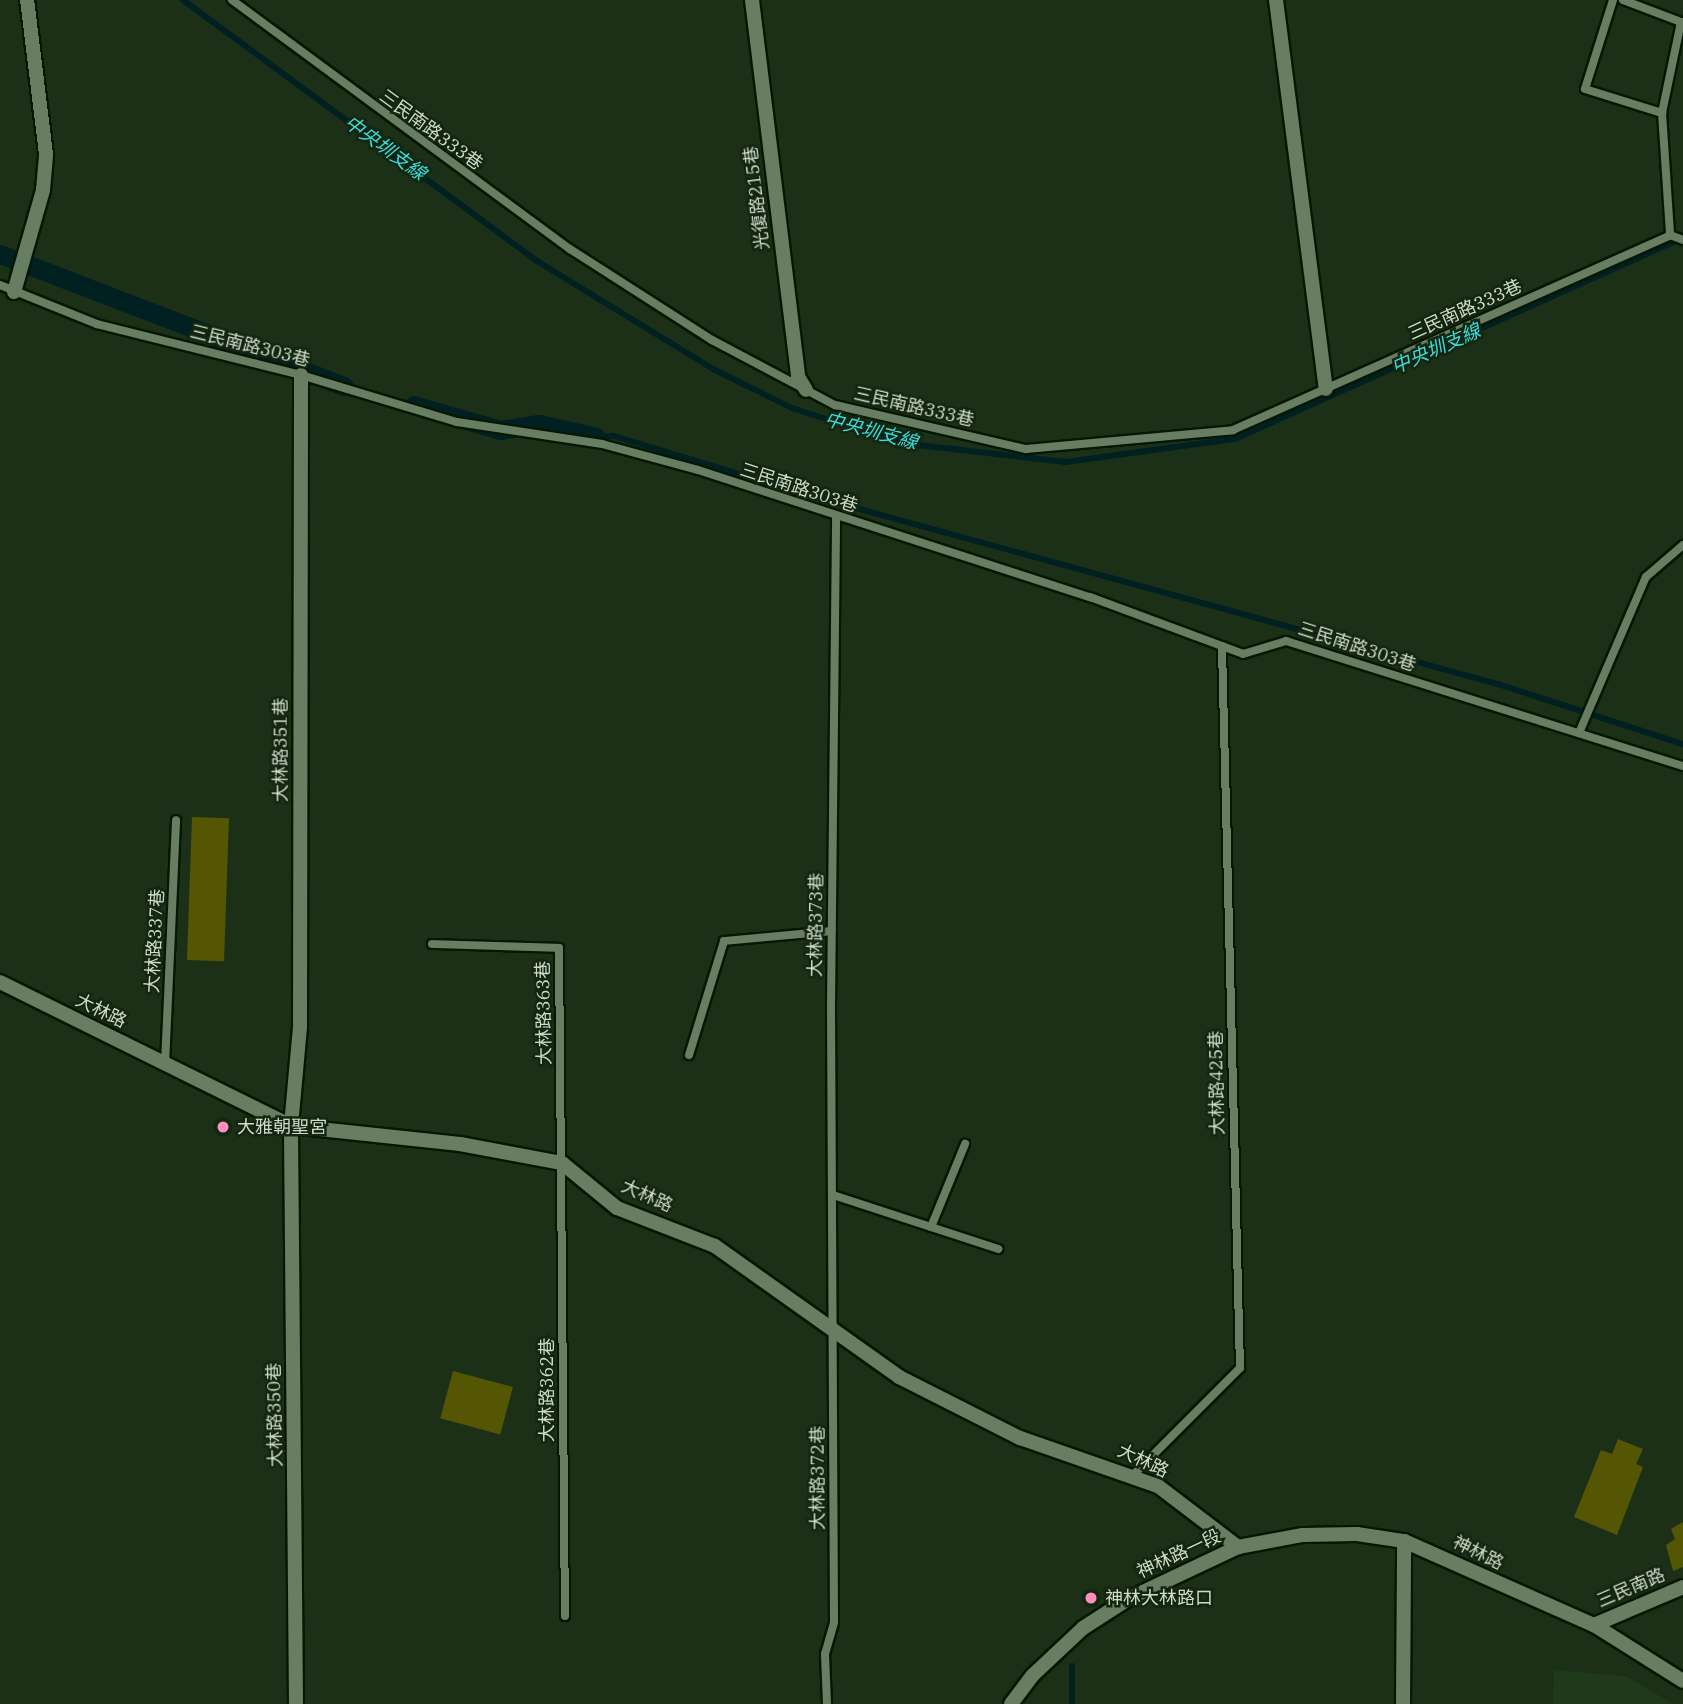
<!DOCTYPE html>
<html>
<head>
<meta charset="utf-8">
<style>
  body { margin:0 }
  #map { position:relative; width:1683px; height:1704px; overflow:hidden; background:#1c3018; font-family:"IBM Plex Serif","Noto Sans TC",serif }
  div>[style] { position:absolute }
  .built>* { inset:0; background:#21391b }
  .stream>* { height:6px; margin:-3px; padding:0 3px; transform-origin:3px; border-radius:3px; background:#002021 }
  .canal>* { height:19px; margin:-9.5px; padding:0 9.5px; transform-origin:9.5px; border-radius:9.5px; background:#002021 }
  .building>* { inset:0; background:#555604; transform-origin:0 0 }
  .roads { filter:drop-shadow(2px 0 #061703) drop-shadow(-2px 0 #061703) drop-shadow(0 2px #061703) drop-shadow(0 -2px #061703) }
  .service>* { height:8px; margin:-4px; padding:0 4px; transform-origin:4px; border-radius:4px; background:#687e63 }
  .minor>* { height:14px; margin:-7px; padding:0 7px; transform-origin:7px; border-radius:7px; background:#687e63 }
  .tertiary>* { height:14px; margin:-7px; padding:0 7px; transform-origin:7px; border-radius:7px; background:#687e63 }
  .dots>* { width:19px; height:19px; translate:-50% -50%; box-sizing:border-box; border:4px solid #13260f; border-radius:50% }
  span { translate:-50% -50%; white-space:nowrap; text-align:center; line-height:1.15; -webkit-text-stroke:5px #13260f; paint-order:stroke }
  .street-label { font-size:18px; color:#cedbcb }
  .poi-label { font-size:18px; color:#cedbcb }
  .left { translate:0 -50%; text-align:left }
  .water-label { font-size:19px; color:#3fdadf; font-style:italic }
</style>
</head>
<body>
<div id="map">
  <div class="built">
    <div style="clip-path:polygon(1554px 1670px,1626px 1676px,1673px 1704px,1553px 1704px)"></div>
  </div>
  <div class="stream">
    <div style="left:183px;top:0;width:440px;rotate:36.4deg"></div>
    <div style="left:537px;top:261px;width:209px;rotate:31.5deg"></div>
    <div style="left:715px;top:370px;width:86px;rotate:26.3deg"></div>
    <div style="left:792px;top:408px;width:114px;rotate:18deg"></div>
    <div style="left:900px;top:443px;width:167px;rotate:6.5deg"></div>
    <div style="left:1066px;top:462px;width:171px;rotate:-7.8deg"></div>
    <div style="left:1235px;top:439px;width:489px;rotate:-24.2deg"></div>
    <div style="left:596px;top:437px;width:18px;rotate:-3deg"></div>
    <div style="left:614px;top:436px;width:207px;rotate:16.9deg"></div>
    <div style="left:812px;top:496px;width:714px;rotate:15.34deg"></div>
    <div style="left:1501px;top:685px;width:191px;rotate:18deg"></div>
    <div style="left:1072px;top:1704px;width:38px;rotate:-90deg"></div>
  </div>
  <div class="canal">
    <div style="left:0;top:254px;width:368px;rotate:21deg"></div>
    <div style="left:414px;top:405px;width:90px;rotate:16.2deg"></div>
    <div style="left:500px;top:430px;width:39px;rotate:-9deg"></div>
    <div style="left:539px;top:424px;width:58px;rotate:12.8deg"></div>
  </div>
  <div class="building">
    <div style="left:192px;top:817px;width:37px;height:143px;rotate:2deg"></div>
    <div style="left:453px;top:1371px;width:62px;height:49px;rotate:15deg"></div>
    <div style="clip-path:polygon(1618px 1439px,1643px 1449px,1636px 1464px,1643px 1467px,1617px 1535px,1574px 1517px,1601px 1450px,1612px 1454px)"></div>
    <div style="clip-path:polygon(1683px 1522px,1683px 1567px,1673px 1571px,1666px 1545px,1675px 1539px,1671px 1529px)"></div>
  </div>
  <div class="roads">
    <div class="service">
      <div style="left:232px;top:0;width:420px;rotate:36.4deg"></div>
      <div style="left:570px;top:249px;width:169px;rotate:32.7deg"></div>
      <div style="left:712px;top:340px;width:139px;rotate:27.9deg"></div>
      <div style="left:835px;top:405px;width:196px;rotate:13deg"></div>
      <div style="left:1026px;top:449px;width:208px;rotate:-5.2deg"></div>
      <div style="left:1233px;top:430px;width:479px;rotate:-24deg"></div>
      <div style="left:1613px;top:0;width:93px;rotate:107.5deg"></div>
      <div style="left:1585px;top:89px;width:81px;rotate:17.3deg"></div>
      <div style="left:1623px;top:0;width:62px;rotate:20.8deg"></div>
      <div style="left:1681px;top:22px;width:93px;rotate:101.8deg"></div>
      <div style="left:1662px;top:113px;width:122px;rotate:86.2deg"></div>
      <div style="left:1670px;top:235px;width:14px;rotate:21deg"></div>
      <div style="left:0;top:285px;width:105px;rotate:21.9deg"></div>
      <div style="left:97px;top:324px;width:210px;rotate:14deg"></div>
      <div style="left:301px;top:375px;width:163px;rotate:16.8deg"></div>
      <div style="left:457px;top:422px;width:147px;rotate:8.6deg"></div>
      <div style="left:602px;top:444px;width:99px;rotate:15.2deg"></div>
      <div style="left:698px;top:470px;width:412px;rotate:18deg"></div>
      <div style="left:1090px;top:597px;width:163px;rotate:20.4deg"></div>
      <div style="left:1243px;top:654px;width:45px;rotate:-16.8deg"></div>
      <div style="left:1286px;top:641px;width:416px;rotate:17.5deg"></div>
      <div style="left:1579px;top:733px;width:170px;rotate:-66.8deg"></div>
      <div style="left:1646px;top:577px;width:49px;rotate:-40.9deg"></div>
      <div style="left:432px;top:944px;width:127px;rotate:1.8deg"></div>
      <div style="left:559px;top:948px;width:668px;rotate:89.49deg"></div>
      <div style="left:689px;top:1055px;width:119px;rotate:-72.9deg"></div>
      <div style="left:724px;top:941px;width:108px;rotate:-5.3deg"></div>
      <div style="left:165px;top:1064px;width:244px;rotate:-87.4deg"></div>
      <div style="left:833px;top:1195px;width:174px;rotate:18.1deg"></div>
      <div style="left:931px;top:1227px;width:90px;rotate:-67.7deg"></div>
      <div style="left:1133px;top:1475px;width:151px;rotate:-45deg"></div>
      <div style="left:1240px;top:1368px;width:722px;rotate:-91.43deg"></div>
      <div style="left:827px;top:1704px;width:50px;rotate:-92.3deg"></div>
      <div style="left:825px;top:1654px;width:33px;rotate:-74deg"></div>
      <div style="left:834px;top:1622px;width:617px;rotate:-90.28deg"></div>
      <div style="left:831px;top:1005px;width:488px;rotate:-89.4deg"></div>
    </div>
    <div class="minor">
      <div style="left:752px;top:0;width:380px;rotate:83deg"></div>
      <div style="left:798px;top:377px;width:15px;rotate:58deg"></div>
      <div style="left:1276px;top:0;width:392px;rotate:82.7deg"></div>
      <div style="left:14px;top:292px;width:106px;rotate:-74.1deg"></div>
      <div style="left:43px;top:190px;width:36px;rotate:-85deg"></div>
      <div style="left:46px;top:154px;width:155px;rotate:-97deg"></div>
      <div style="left:1594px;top:1625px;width:105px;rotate:32.2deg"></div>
      <div style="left:296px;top:1704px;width:578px;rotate:-90.5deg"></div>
      <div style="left:291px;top:1126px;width:99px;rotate:-84.8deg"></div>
      <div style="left:300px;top:1027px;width:652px;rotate:-89.91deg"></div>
      <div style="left:1403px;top:1704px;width:163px;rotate:-89.6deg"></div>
    </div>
    <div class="tertiary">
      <div style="left:0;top:982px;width:325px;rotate:26.3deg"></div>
      <div style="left:291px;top:1126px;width:170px;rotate:6.1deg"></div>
      <div style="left:460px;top:1144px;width:104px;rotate:10.6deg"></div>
      <div style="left:562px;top:1163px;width:71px;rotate:39.3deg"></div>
      <div style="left:617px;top:1208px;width:105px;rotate:21.2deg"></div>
      <div style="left:715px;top:1246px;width:226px;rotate:35.4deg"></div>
      <div style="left:899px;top:1377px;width:136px;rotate:26.8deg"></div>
      <div style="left:1020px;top:1438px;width:146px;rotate:19.2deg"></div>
      <div style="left:1158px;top:1486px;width:101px;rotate:37.3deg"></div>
      <div style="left:1011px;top:1704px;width:36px;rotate:-53deg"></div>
      <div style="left:1033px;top:1675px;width:69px;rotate:-43.2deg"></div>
      <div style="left:1083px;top:1628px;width:54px;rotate:-32.8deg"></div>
      <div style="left:1128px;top:1599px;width:122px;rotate:-25.3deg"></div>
      <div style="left:1238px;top:1547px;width:66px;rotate:-10.5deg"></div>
      <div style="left:1303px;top:1535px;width:54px;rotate:-1.1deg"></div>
      <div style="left:1357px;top:1534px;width:48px;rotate:8.5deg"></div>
      <div style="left:1404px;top:1541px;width:208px;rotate:23.9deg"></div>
      <div style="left:1594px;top:1625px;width:97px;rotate:-23.1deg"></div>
    </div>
  </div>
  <div class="dots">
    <div style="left:223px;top:1127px;background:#fe8ebd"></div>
    <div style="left:1091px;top:1598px;background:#fe8ebd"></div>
  </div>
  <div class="street-label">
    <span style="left:431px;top:130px;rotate:36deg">三民南路333巷</span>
    <span style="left:757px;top:198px;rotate:-97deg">光復路215巷</span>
    <span style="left:1465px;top:310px;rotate:-24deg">三民南路333巷</span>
    <span style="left:250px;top:346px;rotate:14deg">三民南路303巷</span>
    <span style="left:914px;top:407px;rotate:13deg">三民南路333巷</span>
    <span style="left:799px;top:488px;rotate:18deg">三民南路303巷</span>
    <span style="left:1357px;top:647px;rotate:18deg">三民南路303巷</span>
    <span style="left:281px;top:750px;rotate:-90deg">大林路351巷</span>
    <span style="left:816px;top:925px;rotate:-89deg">大林路373巷</span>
    <span style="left:155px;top:941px;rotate:-87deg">大林路337巷</span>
    <span style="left:101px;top:1011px;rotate:26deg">大林路</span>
    <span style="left:544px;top:1013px;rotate:-91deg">大林路363巷</span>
    <span style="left:1217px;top:1083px;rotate:-91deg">大林路425巷</span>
    <span style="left:647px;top:1196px;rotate:24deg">大林路</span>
    <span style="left:547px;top:1390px;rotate:-90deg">大林路362巷</span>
    <span style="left:275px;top:1415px;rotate:-91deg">大林路350巷</span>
    <span style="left:1143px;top:1461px;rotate:25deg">大林路</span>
    <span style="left:818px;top:1478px;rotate:-90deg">大林路372巷</span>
    <span style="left:1478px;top:1553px;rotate:26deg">神林路</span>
    <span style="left:1179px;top:1554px;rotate:-25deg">神林路一段</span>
    <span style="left:1631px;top:1588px;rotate:-23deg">三民南路</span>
  </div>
  <div class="poi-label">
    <span class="left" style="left:237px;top:1127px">大雅朝聖宮</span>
    <span class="left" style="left:1105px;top:1598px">神林大林路口</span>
  </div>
  <div class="water-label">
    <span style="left:385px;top:148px;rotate:36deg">中央圳支線</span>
    <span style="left:1436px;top:349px;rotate:-24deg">中央圳支線</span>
    <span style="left:871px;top:431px;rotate:15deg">中央圳支線</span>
  </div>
</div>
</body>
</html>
